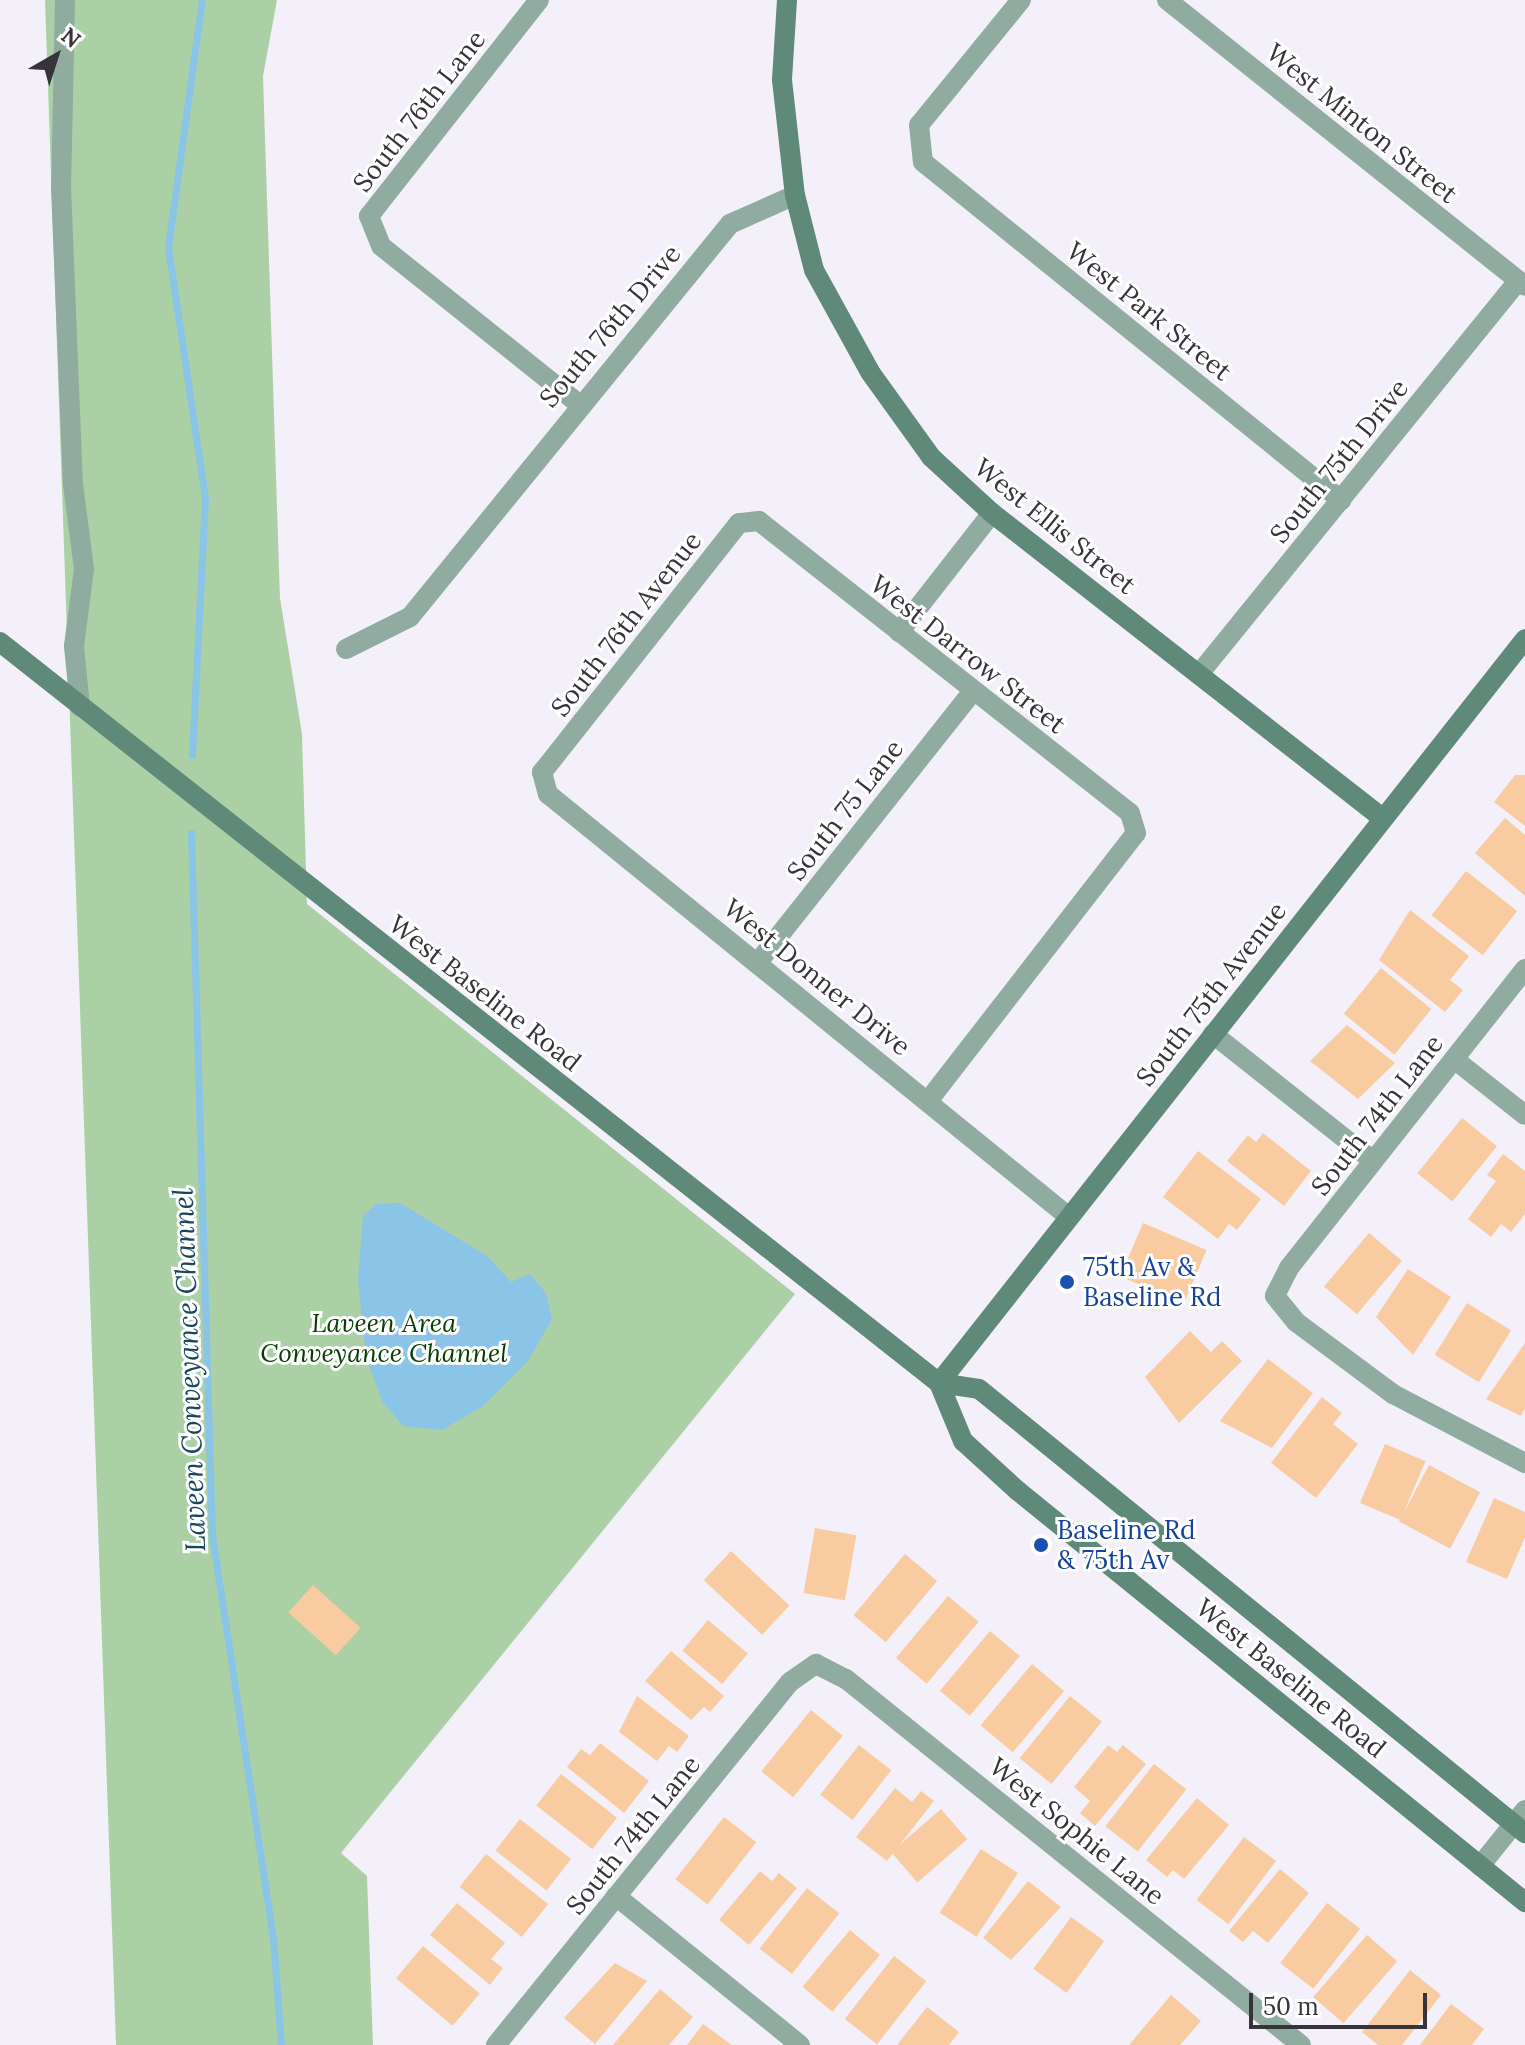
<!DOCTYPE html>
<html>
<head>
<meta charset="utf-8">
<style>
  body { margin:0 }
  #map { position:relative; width:1525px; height:2045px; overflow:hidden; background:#f4f0f9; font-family:Lora,serif }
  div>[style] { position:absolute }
  .green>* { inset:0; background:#acd0a6 }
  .water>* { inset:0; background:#8ac4e6 }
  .stream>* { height:7px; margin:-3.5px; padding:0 3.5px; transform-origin:3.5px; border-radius:3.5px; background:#8ac4e6 }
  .building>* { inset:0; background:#f9cba0; transform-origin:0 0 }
  .street>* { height:20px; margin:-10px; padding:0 10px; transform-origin:10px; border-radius:10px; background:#90aba0 }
  .secondary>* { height:20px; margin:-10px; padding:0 10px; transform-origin:10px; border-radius:10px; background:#5f8979 }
  .dots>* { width:22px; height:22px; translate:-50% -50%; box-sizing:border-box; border:4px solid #fff; border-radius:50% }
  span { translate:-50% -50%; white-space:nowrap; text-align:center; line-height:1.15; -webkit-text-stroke:6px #fff; paint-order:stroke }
  .street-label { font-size:26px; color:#363438 }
  .transit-label { font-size:26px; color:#164399 }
  .left { translate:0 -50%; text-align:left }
  .park-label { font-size:26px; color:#053e00; font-style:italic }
  .water-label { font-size:28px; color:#18465e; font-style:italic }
  .north { position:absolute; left:16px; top:16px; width:80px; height:80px; -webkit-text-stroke:6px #fff; paint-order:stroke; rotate:39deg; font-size:22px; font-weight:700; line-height:32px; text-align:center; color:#363438 }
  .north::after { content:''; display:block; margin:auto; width:28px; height:36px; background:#363438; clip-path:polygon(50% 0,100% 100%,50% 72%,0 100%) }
  .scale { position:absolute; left:1249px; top:1993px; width:178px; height:36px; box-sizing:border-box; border:4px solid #363438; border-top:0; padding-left:10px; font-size:24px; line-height:28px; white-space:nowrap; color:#363438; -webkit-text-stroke:6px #fff; paint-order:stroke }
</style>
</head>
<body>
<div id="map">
  <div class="green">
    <div style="clip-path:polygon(45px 0,277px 0,263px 76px,280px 598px,302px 734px,307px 904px,795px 1294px,341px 1853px,367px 1876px,373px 2045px,116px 2045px)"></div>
  </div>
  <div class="water">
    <div style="clip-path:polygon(400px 1203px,487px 1256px,511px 1282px,530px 1274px,546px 1293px,552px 1319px,528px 1361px,483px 1406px,442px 1430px,403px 1426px,382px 1401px,366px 1357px,358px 1280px,363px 1216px,376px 1204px)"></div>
  </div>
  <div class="stream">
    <div style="left:192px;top:755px;width:257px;rotate:-87.1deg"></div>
    <div style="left:205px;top:498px;width:254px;rotate:-98.4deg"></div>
    <div style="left:168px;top:247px;width:249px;rotate:-82.2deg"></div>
    <div style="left:191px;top:833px;width:702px;rotate:88.29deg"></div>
    <div style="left:212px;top:1535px;width:407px;rotate:81.4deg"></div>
    <div style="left:273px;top:1937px;width:108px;rotate:85.8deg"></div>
  </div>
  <div class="building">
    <div style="clip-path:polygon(1515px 775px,1525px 775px,1525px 826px,1494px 802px)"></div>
    <div style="clip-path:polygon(1505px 818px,1525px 835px,1525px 896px,1475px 853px)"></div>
    <div style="left:1466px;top:871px;width:65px;height:56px;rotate:38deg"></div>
    <div style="clip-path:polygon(1410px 910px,1469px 956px,1450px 980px,1463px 990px,1445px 1012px,1379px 960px)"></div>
    <div style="left:1381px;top:968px;width:65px;height:59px;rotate:39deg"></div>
    <div style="clip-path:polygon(1347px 1025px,1395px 1063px,1358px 1099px,1310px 1061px)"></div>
    <div style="left:1462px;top:1118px;width:45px;height:71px;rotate:39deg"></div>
    <div style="clip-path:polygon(1263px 1133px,1311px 1171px,1284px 1206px,1227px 1161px,1248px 1135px,1256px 1142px)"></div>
    <div style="clip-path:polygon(1198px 1151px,1261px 1199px,1237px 1230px,1229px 1224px,1218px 1239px,1163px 1197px)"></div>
    <div style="clip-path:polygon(1503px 1154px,1525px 1171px,1525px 1214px,1511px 1232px,1501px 1224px,1491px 1237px,1468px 1219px,1496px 1181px,1487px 1175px)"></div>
    <div style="left:1143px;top:1223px;width:69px;height:58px;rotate:23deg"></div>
    <div style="left:1369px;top:1233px;width:43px;height:70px;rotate:40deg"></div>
    <div style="clip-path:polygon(1408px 1269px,1451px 1297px,1413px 1355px,1376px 1317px)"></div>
    <div style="left:1467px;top:1303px;width:52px;height:61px;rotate:32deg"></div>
    <div style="clip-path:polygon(1190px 1331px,1211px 1352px,1222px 1341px,1242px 1361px,1179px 1423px,1145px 1377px)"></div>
    <div style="clip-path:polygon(1525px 1343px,1525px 1408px,1521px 1416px,1486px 1399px)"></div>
    <div style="clip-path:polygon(1268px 1359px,1313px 1393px,1272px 1448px,1220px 1421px)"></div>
    <div style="clip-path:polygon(1322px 1397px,1342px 1413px,1333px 1424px,1358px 1444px,1316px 1498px,1271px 1463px)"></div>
    <div style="left:1385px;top:1444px;width:44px;height:64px;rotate:23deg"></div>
    <div style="left:1429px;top:1465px;width:58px;height:64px;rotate:28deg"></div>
    <div style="clip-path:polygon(1494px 1498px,1525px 1512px,1525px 1537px,1507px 1579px,1466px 1562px)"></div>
    <div style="left:815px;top:1528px;width:42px;height:66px;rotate:10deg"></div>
    <div style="left:731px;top:1551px;width:80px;height:40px;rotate:43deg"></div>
    <div style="left:905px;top:1554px;width:42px;height:80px;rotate:40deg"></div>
    <div style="left:313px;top:1585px;width:64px;height:37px;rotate:42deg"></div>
    <div style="left:948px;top:1596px;width:40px;height:81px;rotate:40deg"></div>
    <div style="left:708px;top:1620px;width:52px;height:40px;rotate:40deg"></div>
    <div style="left:990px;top:1631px;width:39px;height:78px;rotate:40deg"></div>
    <div style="clip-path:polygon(671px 1651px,724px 1696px,710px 1712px,704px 1707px,691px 1720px,645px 1681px)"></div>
    <div style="left:1032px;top:1664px;width:42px;height:80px;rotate:40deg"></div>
    <div style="clip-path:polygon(637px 1696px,689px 1736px,677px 1752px,669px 1746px,657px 1761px,619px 1732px)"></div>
    <div style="left:1070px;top:1696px;width:41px;height:80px;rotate:39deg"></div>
    <div style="left:811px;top:1710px;width:41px;height:79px;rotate:39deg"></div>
    <div style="clip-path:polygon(600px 1743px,649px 1781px,624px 1813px,567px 1767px,581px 1749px,590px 1755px)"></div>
    <div style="left:859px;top:1745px;width:41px;height:63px;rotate:38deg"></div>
    <div style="clip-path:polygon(1108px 1745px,1117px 1752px,1123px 1745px,1146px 1764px,1095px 1826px,1080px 1813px,1090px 1801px,1074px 1787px)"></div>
    <div style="left:1154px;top:1764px;width:41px;height:79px;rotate:38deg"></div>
    <div style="left:561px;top:1774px;width:71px;height:40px;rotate:38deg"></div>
    <div style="clip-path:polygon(895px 1788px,912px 1802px,921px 1791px,934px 1801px,887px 1861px,856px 1837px)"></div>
    <div style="clip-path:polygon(1197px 1798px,1229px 1825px,1184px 1879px,1173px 1870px,1167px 1877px,1146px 1860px)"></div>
    <div style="left:941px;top:1809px;width:40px;height:66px;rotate:49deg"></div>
    <div style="left:724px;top:1817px;width:41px;height:79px;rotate:38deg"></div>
    <div style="left:520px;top:1819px;width:65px;height:40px;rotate:38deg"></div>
    <div style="left:1244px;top:1837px;width:40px;height:79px;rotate:37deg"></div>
    <div style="left:981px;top:1849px;width:44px;height:76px;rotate:33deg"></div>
    <div style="left:486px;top:1854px;width:80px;height:42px;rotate:39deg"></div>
    <div style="clip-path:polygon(1280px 1869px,1309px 1893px,1268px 1943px,1253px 1931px,1243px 1942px,1229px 1931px)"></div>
    <div style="clip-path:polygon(760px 1871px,772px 1881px,779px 1873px,797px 1888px,749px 1945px,719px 1920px)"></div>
    <div style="clip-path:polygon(1028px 1881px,1061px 1907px,1011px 1960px,983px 1938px)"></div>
    <div style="left:807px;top:1888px;width:41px;height:77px;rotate:38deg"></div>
    <div style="clip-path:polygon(457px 1903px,505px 1943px,491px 1959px,503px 1968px,490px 1985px,430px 1935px)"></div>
    <div style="left:1327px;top:1903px;width:42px;height:76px;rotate:38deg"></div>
    <div style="left:1071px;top:1917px;width:41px;height:64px;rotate:36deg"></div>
    <div style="left:850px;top:1930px;width:39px;height:74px;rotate:40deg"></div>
    <div style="left:1367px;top:1935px;width:40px;height:82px;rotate:41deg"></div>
    <div style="left:423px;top:1946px;width:74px;height:42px;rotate:40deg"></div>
    <div style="left:894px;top:1956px;width:41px;height:80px;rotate:38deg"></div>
    <div style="clip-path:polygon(615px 1963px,647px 1981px,595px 2044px,564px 2018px)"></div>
    <div style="clip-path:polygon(1410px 1970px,1441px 1995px,1402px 2045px,1378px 2045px,1362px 2032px)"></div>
    <div style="clip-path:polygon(660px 1989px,693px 2017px,669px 2045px,613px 2045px)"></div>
    <div style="clip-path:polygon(1171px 1995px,1201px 2021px,1180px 2045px,1129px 2045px)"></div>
    <div style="clip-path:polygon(1451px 2004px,1484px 2029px,1472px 2045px,1420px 2045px)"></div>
    <div style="clip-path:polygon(927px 2007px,959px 2032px,949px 2045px,897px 2045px)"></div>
    <div style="clip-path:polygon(703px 2024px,732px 2045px,687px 2045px)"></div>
  </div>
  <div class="street">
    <div style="left:65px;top:0;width:187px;rotate:91.2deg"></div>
    <div style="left:61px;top:187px;width:297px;rotate:87.7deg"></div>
    <div style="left:73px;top:484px;width:86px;rotate:82.6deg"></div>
    <div style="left:84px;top:569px;width:78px;rotate:97.4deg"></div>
    <div style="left:74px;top:646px;width:61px;rotate:84.4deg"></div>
    <div style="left:539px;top:0;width:275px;rotate:128.2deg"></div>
    <div style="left:369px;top:216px;width:32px;rotate:68deg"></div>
    <div style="left:381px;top:246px;width:252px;rotate:38.6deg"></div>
    <div style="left:1021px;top:0;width:161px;rotate:129.2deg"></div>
    <div style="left:919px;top:125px;width:37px;rotate:84deg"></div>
    <div style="left:923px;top:162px;width:538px;rotate:38.96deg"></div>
    <div style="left:1167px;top:0;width:458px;rotate:38.6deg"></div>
    <div style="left:899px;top:632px;width:151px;rotate:-52deg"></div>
    <div style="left:346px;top:649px;width:72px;rotate:-26.6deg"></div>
    <div style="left:410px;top:617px;width:507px;rotate:-50.85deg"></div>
    <div style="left:730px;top:224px;width:71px;rotate:-24deg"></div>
    <div style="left:1199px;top:674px;width:506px;rotate:-50.93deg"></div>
    <div style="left:759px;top:961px;width:343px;rotate:-51.6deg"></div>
    <div style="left:1525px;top:969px;width:381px;rotate:128.3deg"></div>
    <div style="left:1289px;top:1268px;width:31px;rotate:117deg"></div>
    <div style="left:1275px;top:1296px;width:33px;rotate:51deg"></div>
    <div style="left:1296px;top:1322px;width:121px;rotate:36.6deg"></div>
    <div style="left:1393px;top:1394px;width:149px;rotate:27.6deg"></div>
    <div style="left:1213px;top:1034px;width:204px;rotate:38.4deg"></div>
    <div style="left:1454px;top:1059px;width:90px;rotate:38.3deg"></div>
    <div style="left:928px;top:1101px;width:339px;rotate:-52.2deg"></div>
    <div style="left:1136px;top:833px;width:21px;rotate:-107deg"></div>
    <div style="left:1130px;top:813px;width:472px;rotate:-141.8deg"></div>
    <div style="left:759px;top:521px;width:20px;rotate:174deg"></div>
    <div style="left:739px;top:523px;width:318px;rotate:128.3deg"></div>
    <div style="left:542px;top:772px;width:23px;rotate:75deg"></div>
    <div style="left:548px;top:794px;width:671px;rotate:39.07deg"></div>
    <div style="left:1480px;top:1866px;width:72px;rotate:-51.2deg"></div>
    <div style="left:616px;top:1896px;width:237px;rotate:39deg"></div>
    <div style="left:496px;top:2045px;width:467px;rotate:-51deg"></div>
    <div style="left:790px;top:1682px;width:32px;rotate:-35deg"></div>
    <div style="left:816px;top:1664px;width:34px;rotate:27deg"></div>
    <div style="left:846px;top:1679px;width:584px;rotate:38.81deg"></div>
  </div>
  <div class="secondary">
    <div style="left:787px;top:0;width:80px;rotate:93.6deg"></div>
    <div style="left:782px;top:80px;width:116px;rotate:83.6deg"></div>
    <div style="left:795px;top:195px;width:77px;rotate:75.8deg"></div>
    <div style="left:814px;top:270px;width:116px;rotate:61.2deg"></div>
    <div style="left:870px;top:372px;width:105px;rotate:54.3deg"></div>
    <div style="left:931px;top:457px;width:83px;rotate:42.6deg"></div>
    <div style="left:992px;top:513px;width:495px;rotate:38deg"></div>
    <div style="left:0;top:642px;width:1196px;rotate:38.28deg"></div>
    <div style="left:939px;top:1383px;width:63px;rotate:67.5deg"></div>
    <div style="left:963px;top:1441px;width:74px;rotate:42.3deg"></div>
    <div style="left:1018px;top:1491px;width:653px;rotate:39.03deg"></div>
    <div style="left:939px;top:1383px;width:947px;rotate:-51.77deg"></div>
    <div style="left:939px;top:1383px;width:40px;rotate:8.5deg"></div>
    <div style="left:979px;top:1389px;width:704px;rotate:39.12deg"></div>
  </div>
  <div class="dots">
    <div style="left:1067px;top:1282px;background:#1a4fb4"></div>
    <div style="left:1041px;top:1545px;background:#1a4fb4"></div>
  </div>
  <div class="street-label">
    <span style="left:419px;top:111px;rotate:-52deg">South 76th Lane</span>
    <span style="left:1362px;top:123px;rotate:39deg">West Minton Street</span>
    <span style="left:1149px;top:311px;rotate:39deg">West Park Street</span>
    <span style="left:610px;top:326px;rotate:-50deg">South 76th Drive</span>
    <span style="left:1339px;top:461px;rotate:-51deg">South 75th Drive</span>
    <span style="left:1055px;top:526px;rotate:39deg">West Ellis Street</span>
    <span style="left:626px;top:624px;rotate:-52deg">South 76th Avenue</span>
    <span style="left:968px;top:654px;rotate:38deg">West Darrow Street</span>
    <span style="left:845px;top:810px;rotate:-52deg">South 75 Lane</span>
    <span style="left:817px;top:977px;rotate:39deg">West Donner Drive</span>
    <span style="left:485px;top:993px;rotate:38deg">West Baseline Road</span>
    <span style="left:1211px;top:994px;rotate:-52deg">South 75th Avenue</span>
    <span style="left:1377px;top:1115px;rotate:-52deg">South 74th Lane</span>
    <span style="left:1291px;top:1678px;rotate:39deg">West Baseline Road</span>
    <span style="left:1077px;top:1831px;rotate:39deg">West Sophie Lane</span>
    <span style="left:633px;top:1835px;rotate:-51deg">South 74th Lane</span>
  </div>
  <div class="transit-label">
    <span class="left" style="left:1083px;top:1282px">75th Av &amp;<br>Baseline Rd</span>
    <span class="left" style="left:1057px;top:1545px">Baseline Rd<br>&amp; 75th Av</span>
  </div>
  <div class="park-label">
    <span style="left:384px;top:1338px">Laveen Area<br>Conveyance Channel</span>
  </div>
  <div class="water-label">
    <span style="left:189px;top:1370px;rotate:-92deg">Laveen Conveyance Channel</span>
  </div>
  <div class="north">N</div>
  <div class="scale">50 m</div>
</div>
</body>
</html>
